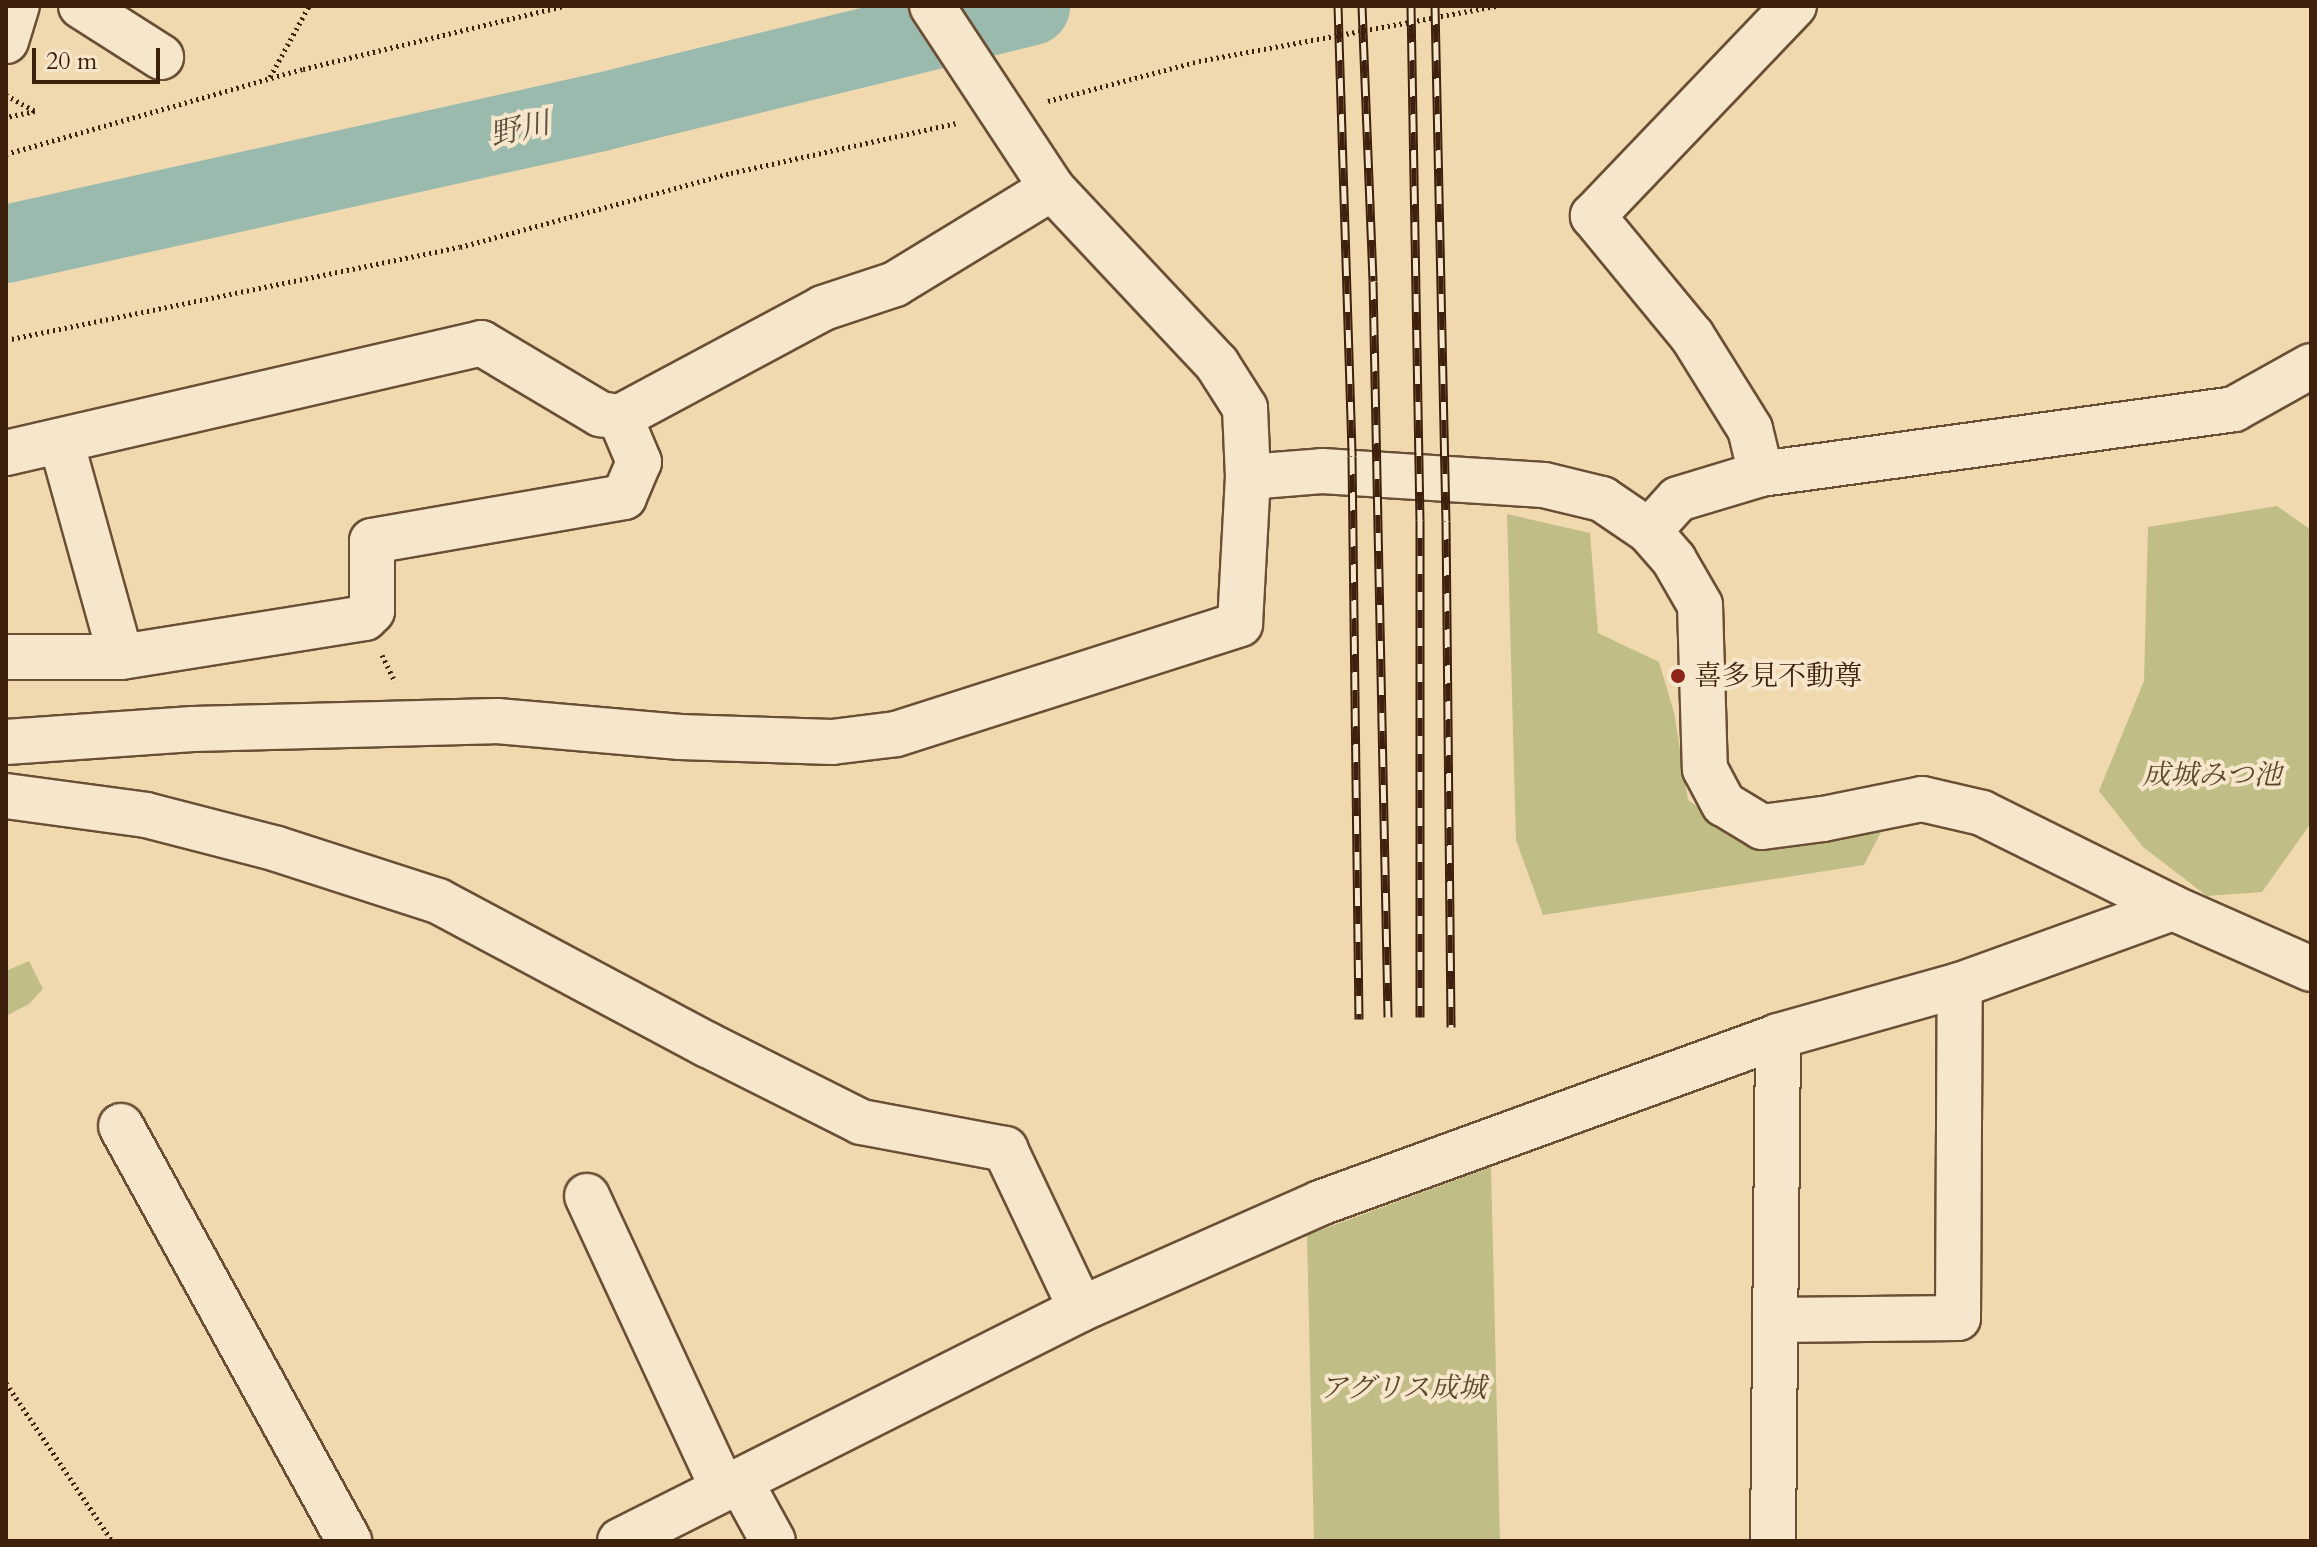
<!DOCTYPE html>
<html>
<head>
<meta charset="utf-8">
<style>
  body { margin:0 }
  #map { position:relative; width:2317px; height:1547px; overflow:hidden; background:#f1d9af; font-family:Cardo,"Noto Serif JP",serif }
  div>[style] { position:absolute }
  .green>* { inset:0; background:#c0be86 }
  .river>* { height:78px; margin:-39px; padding:0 39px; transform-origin:39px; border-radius:39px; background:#9bbaae }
  .path>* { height:5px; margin-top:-2.5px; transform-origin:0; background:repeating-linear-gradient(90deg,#3d210c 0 2px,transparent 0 6px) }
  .roads { filter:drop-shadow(2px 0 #6a4f35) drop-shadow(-2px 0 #6a4f35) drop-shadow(0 2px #6a4f35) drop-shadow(0 -2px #6a4f35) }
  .minor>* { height:44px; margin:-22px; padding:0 22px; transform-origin:22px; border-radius:22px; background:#f6e6cb }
  .rail>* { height:9px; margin-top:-4.5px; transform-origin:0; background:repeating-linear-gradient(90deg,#f6e6cb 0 18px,#3d210c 0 36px); box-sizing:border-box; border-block:2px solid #3d210c }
  .dots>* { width:22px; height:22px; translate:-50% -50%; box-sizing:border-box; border:4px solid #f6e6cb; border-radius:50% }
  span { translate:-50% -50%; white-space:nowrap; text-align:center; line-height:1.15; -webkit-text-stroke:8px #f6e6cb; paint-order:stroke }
  .poi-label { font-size:28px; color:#3d210c }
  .left { translate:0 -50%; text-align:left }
  .park-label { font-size:28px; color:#5e482a; font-style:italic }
  .water-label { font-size:30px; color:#594f3d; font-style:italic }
  .frame { position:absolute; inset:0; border:8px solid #3d210c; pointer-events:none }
  .scale { position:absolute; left:32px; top:48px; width:128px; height:36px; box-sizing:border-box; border:4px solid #3d210c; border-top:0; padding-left:10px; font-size:24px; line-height:28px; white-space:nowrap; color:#3d210c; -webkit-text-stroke:6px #f6e6cb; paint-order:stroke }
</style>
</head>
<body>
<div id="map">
  <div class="green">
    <div style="clip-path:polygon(2277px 506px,2311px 530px,2311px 823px,2262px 892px,2207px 896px,2143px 847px,2099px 791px,2144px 681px,2148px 527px)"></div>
    <div style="clip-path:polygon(1507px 514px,1590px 533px,1598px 633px,1659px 662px,1674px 712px,1688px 800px,1742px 838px,1883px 828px,1864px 865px,1543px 915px,1516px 840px)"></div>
    <div style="clip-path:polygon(29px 961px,43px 989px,29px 1004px,6px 1016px,6px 971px)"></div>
    <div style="clip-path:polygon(1491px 1167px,1500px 1541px,1314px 1541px,1307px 1235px)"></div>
  </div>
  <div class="river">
    <div style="left:6px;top:244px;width:609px;rotate:-12.51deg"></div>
    <div style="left:601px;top:112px;width:443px;rotate:-13.8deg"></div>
  </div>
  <div class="path">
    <div style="left:270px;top:77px;width:81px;rotate:-61.2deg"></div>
    <div style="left:6px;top:95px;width:33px;rotate:29deg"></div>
    <div style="left:35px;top:111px;width:30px;rotate:168deg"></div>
    <div style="left:1048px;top:101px;width:156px;rotate:-14.8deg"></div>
    <div style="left:1199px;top:61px;width:302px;rotate:-10.5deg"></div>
    <div style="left:6px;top:154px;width:309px;rotate:-16deg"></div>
    <div style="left:303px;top:69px;width:268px;rotate:-13.6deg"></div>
    <div style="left:6px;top:340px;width:463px;rotate:-11.6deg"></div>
    <div style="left:460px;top:247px;width:281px;rotate:-15.3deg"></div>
    <div style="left:731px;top:173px;width:230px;rotate:-12.5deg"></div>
    <div style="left:382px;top:655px;width:30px;rotate:64deg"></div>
    <div style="left:6px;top:1383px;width:190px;rotate:56.1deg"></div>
  </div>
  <div class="roads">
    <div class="minor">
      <div style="left:81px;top:6px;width:95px;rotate:32.5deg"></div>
      <div style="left:6px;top:41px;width:37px;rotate:-73deg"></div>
      <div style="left:61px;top:441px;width:224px;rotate:74.5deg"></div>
      <div style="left:6px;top:453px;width:488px;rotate:-13deg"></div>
      <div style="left:481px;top:343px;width:139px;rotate:30.8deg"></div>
      <div style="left:600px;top:414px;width:20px;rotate:9deg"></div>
      <div style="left:620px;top:417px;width:230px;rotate:-28.2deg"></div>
      <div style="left:823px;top:308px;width:76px;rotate:-18.4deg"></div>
      <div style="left:895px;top:284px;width:184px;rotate:-31.4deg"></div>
      <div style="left:1761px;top:474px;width:46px;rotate:-103.7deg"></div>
      <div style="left:1750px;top:429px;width:110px;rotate:-121.9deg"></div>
      <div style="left:1692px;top:336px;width:156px;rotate:-129.5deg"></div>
      <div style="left:1593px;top:216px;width:291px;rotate:-46.3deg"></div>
      <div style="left:1248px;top:477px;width:74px;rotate:-4.6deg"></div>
      <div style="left:1322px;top:471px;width:222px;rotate:3.6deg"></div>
      <div style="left:1544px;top:485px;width:60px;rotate:13.6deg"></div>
      <div style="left:1602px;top:499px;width:57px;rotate:34.2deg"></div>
      <div style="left:1649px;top:531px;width:38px;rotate:49deg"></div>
      <div style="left:1674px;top:560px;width:52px;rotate:60deg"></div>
      <div style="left:1700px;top:605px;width:164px;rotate:88.3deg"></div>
      <div style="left:1705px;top:769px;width:40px;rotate:62deg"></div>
      <div style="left:1724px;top:804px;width:44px;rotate:31.2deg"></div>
      <div style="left:1762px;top:827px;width:62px;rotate:-7.5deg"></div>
      <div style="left:1823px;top:819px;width:101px;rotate:-11.4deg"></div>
      <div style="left:1922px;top:799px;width:62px;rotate:13.1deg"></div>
      <div style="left:1982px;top:813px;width:213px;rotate:26.4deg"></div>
      <div style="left:2173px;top:908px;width:151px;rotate:23.8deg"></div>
      <div style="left:1649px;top:531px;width:43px;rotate:-47.8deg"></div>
      <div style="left:1678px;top:499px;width:87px;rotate:-16.8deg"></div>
      <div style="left:1761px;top:474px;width:477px;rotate:-7.8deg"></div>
      <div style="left:2234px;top:409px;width:88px;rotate:-29.2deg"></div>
      <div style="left:6px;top:657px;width:115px"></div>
      <div style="left:121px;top:657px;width:247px;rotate:-9.1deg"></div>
      <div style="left:365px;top:618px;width:10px;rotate:-45deg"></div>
      <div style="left:372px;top:611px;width:70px;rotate:-90deg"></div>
      <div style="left:372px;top:541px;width:256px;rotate:-9.9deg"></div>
      <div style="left:624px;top:497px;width:38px;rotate:-67deg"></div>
      <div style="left:639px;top:462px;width:49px;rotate:-112.9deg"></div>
      <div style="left:6px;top:742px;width:187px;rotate:-4deg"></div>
      <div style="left:193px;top:729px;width:304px;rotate:-1.5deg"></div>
      <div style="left:497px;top:721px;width:184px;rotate:5deg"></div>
      <div style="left:680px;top:737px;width:152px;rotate:1.9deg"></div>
      <div style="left:832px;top:742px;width:64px;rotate:-7.1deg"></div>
      <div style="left:896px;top:734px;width:361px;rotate:-17.7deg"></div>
      <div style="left:1240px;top:624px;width:147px;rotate:-86.9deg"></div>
      <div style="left:1248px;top:477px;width:69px;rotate:-92.5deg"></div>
      <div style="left:1245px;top:408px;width:52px;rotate:-122.5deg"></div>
      <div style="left:1217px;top:364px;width:241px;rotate:-133.2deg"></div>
      <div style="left:1052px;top:188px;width:218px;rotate:-123.4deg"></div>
      <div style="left:6px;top:796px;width:141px;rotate:7.7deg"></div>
      <div style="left:146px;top:815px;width:135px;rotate:14.5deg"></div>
      <div style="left:277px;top:849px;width:169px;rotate:17.9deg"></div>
      <div style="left:438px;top:901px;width:306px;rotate:28.1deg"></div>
      <div style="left:708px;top:1045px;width:171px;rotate:26.7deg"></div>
      <div style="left:861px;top:1122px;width:147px;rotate:10.6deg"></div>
      <div style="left:1005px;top:1149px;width:177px;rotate:64.6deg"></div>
      <div style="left:121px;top:1126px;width:474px;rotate:61.2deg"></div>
      <div style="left:587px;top:1196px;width:323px;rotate:65.1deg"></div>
      <div style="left:1775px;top:1320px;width:183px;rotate:-0.6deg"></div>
      <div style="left:1958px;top:1318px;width:333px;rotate:-89.7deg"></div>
      <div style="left:740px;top:1481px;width:68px;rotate:61.2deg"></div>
      <div style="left:620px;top:1541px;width:516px;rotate:-26.71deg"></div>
      <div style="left:1081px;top:1309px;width:261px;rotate:-23.9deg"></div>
      <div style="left:1320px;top:1203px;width:487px;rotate:-20deg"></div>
      <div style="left:1778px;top:1036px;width:189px;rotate:-15.7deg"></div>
      <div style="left:1960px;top:985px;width:226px;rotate:-19.9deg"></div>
      <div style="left:1773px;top:1541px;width:505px;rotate:-89.43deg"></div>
    </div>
  </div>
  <div class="rail">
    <div style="left:1338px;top:6px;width:450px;rotate:88.2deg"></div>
    <div style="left:1352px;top:456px;width:563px;rotate:89.29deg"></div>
    <div style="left:1362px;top:6px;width:275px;rotate:87.7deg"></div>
    <div style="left:1373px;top:281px;width:736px;rotate:88.83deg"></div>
    <div style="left:1411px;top:6px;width:514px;rotate:89deg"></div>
    <div style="left:1420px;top:520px;width:497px;rotate:90deg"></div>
    <div style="left:1435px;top:6px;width:515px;rotate:88.78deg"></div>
    <div style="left:1446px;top:521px;width:506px;rotate:89.43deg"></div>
  </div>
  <div class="dots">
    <div style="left:1678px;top:676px;background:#8f2418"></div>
  </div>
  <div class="poi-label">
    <span class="left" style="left:1694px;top:676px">喜多見不動尊</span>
  </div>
  <div class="park-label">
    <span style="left:2212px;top:775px">成城みつ池</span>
    <span style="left:1403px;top:1388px">アグリス成城</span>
  </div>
  <div class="water-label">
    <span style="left:520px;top:130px;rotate:-13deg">野川</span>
  </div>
  <div class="frame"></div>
  <div class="scale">20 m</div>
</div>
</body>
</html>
